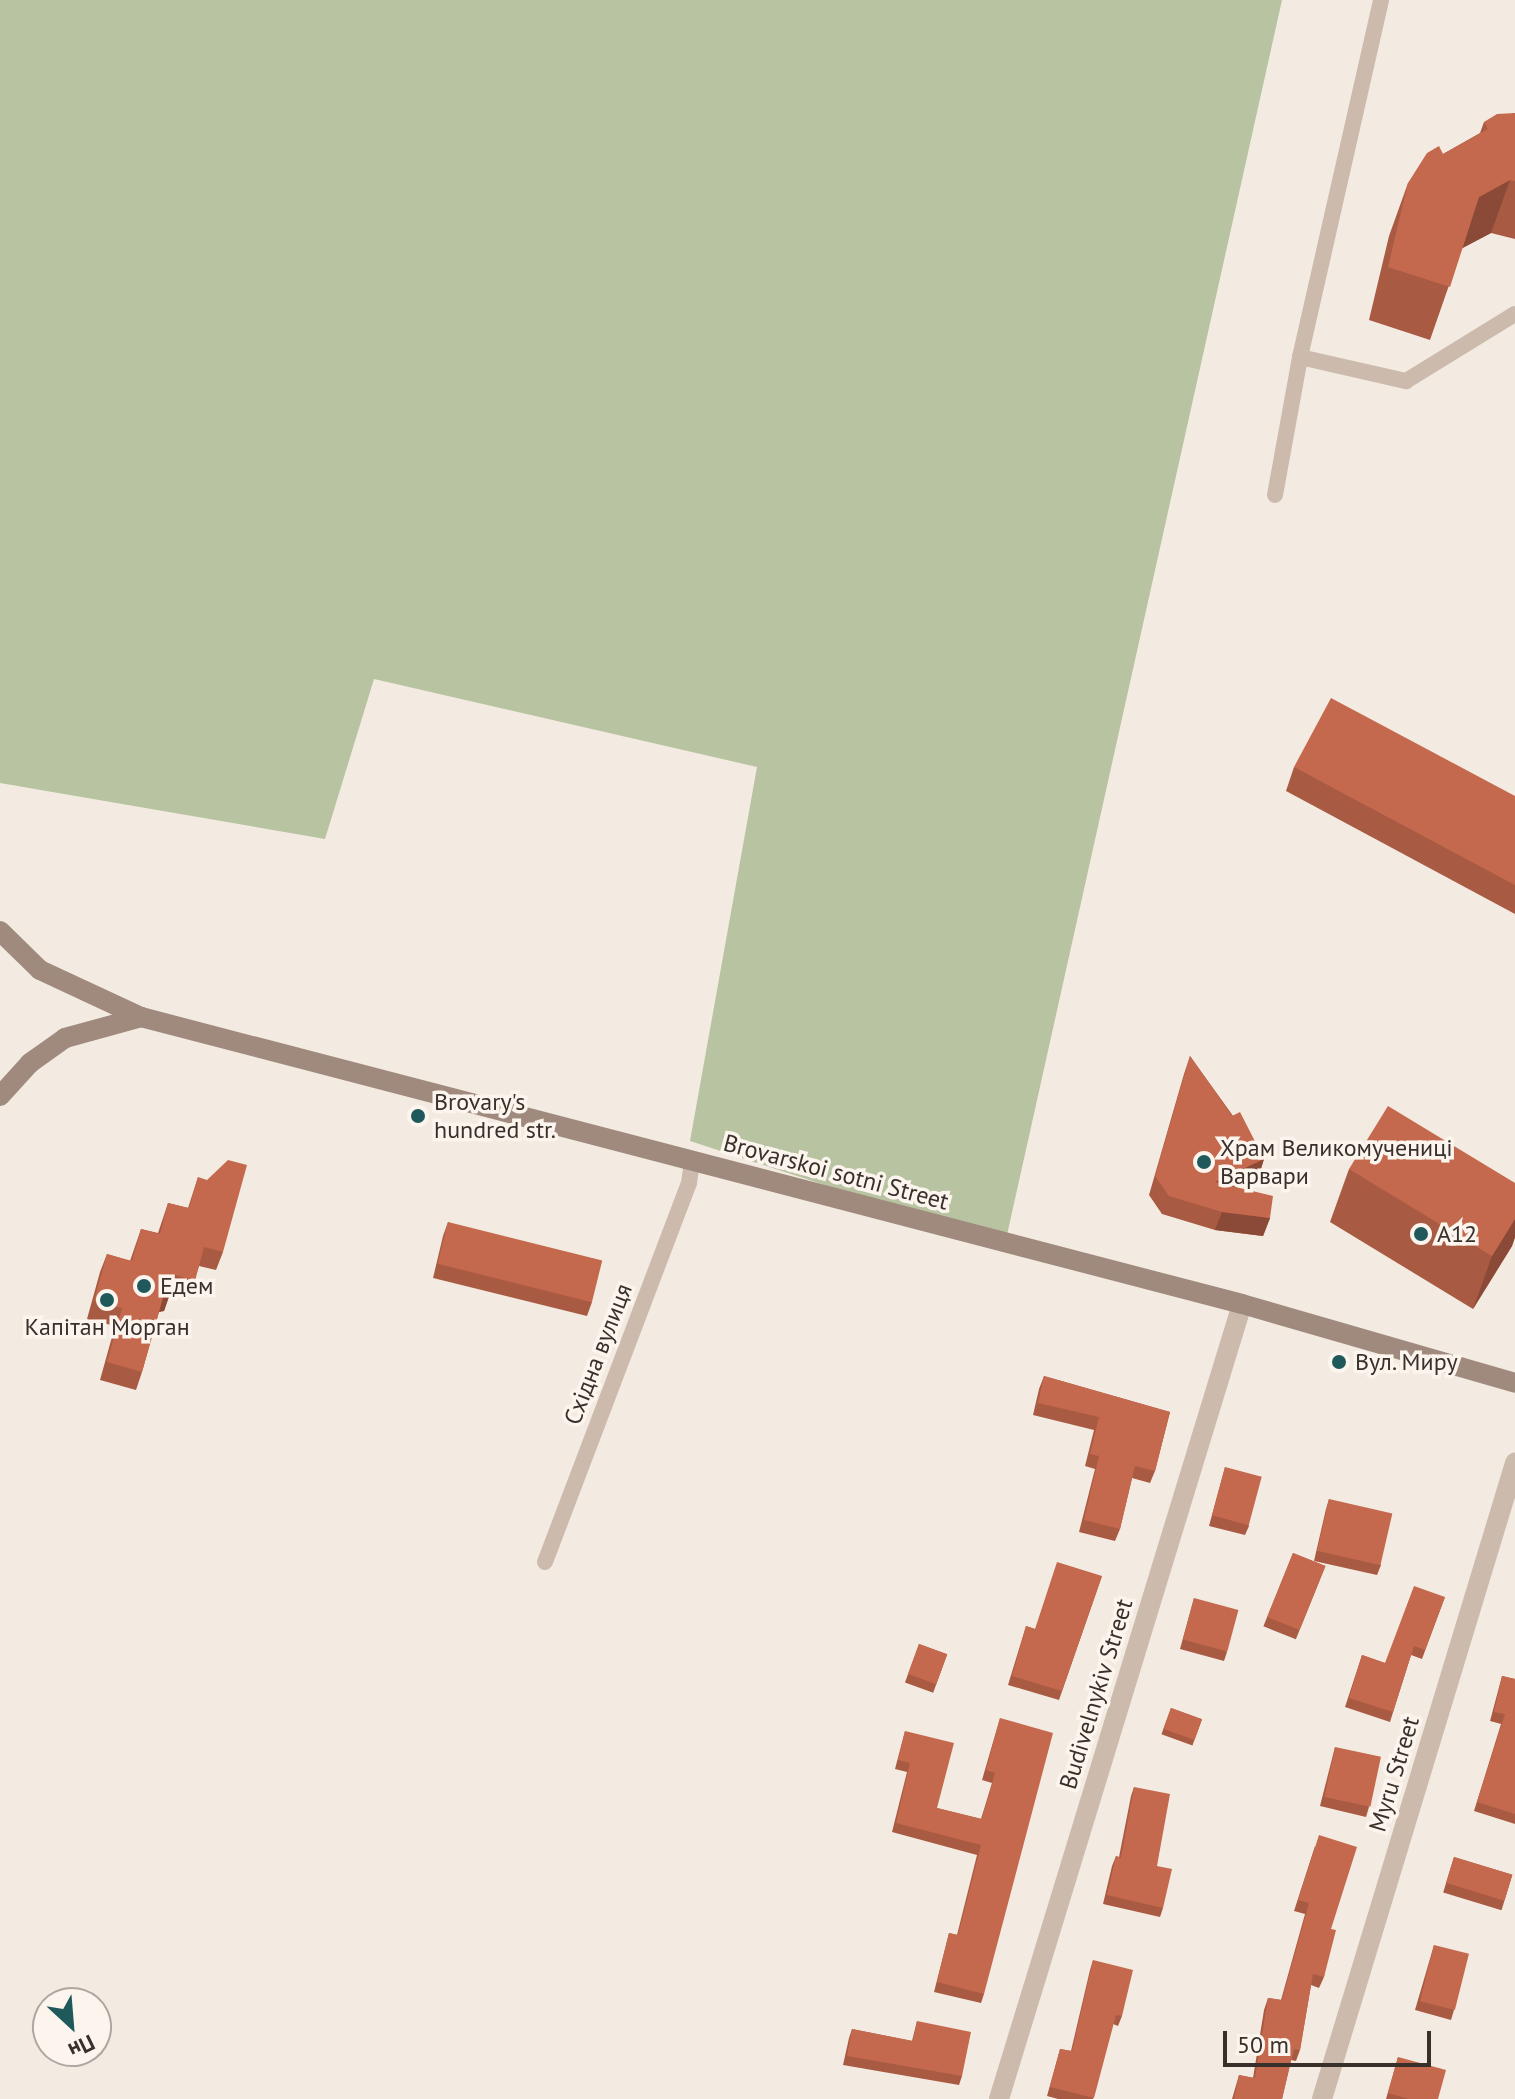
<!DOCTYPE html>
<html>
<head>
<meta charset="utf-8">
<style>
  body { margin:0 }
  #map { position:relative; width:1515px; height:2099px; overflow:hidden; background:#f3ebe1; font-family:"PT Sans",sans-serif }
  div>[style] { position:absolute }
  .green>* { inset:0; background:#b8c3a1 }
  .lane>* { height:16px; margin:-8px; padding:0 8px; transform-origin:8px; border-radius:8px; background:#ccbbad }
  .street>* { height:20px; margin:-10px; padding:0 10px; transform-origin:10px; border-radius:10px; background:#ccbbad }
  .secondary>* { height:20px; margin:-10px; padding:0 10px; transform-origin:10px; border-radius:10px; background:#a08a7e }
  .wall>* { inset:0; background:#a95a43; transform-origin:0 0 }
  .shaded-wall>* { inset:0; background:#8a4a37 }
  .building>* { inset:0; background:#c5694e; transform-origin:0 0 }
  .dots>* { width:22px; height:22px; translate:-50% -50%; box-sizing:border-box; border:4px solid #fbf5ee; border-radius:50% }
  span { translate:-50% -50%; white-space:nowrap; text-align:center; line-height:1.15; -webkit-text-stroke:7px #fbf5ee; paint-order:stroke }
  .poi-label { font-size:24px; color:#3a302b }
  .left { translate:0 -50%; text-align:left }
  .street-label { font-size:24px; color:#3a302b }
  .north { position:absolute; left:32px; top:1987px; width:80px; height:80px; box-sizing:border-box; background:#fbf5ee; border:2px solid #aea6a0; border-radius:50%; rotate:154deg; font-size:22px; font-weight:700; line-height:32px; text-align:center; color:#3a302b }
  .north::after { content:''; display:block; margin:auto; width:28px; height:36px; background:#20595c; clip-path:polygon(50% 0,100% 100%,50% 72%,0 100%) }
  .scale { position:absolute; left:1223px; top:2031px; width:208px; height:36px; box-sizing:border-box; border:4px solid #3a302b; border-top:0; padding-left:10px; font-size:24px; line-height:28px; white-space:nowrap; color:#3a302b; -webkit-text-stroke:6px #fbf5ee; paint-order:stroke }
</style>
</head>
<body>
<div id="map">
  <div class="green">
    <div style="clip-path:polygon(0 0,1282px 0,1005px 1244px,690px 1141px,757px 767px,374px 679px,325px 839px,0 783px)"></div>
  </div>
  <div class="lane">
    <div style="left:1300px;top:357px;width:109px;rotate:12.8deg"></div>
    <div style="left:1406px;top:381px;width:128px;rotate:-31.6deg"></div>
    <div style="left:1275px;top:495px;width:140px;rotate:-79.7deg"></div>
    <div style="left:1300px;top:357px;width:366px;rotate:-77.2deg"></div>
    <div style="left:545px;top:1562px;width:405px;rotate:-69.2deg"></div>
    <div style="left:689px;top:1183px;width:22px;rotate:-82deg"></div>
  </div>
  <div class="street">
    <div style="left:999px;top:2099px;width:831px;rotate:-73deg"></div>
    <div style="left:1322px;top:2099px;width:665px;rotate:-73.12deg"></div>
  </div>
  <div class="secondary">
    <div style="left:0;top:931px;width:56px;rotate:44.3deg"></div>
    <div style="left:40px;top:970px;width:111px;rotate:25deg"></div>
    <div style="left:141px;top:1017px;width:1138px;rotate:14.61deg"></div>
    <div style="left:1242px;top:1304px;width:284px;rotate:16.1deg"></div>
    <div style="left:0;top:1096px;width:45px;rotate:-47.7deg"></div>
    <div style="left:30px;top:1063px;width:43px;rotate:-35.5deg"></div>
    <div style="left:65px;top:1038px;width:79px;rotate:-15.4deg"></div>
  </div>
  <div class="wall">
    <div style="clip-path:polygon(1515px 113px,1515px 239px,1491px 233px,1462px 248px,1430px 340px,1369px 320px,1389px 236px,1408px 183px,1443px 154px,1480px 133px,1484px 122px)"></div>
    <div style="clip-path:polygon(1294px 767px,1515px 796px,1515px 914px,1286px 791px)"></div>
    <div style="clip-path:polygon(1190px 1056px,1264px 1159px,1258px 1178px,1237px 1187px,1270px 1218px,1263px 1236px,1215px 1230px,1162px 1214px,1149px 1195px,1184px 1074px)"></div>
    <div style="clip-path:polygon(1349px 1169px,1515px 1183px,1515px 1237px,1512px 1246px,1473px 1309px,1330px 1222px)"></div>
    <div style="clip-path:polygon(198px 1177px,223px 1252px,216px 1270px,199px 1266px,188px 1299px,170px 1294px,164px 1311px,159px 1312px,142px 1372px,136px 1390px,100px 1380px,115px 1326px,87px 1319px,100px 1272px,107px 1254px,130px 1261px,141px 1229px,158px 1233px,168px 1203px,188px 1208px)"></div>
    <div style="clip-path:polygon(448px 1222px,592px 1302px,587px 1316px,433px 1278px,443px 1236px)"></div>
    <div style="clip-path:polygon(1044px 1376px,1170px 1412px,1155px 1471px,1150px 1483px,1132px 1478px,1120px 1529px,1115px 1541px,1079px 1532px,1095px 1469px,1085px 1466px,1094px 1430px,1033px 1415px,1039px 1389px)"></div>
    <div style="clip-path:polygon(1225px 1467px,1249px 1526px,1245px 1535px,1209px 1526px)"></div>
    <div style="clip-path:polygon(1329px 1499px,1381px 1565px,1377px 1575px,1314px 1561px,1326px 1509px)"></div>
    <div style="left:1293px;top:1553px;width:35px;height:79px;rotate:22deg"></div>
    <div style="clip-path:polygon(1102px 1576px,1059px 1700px,1008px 1685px,1026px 1626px,1035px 1629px)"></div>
    <div style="clip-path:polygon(1445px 1597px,1422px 1659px,1411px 1655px,1390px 1722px,1345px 1707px,1362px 1655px,1385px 1663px)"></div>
    <div style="clip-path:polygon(1194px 1598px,1227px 1652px,1224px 1661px,1180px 1649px)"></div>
    <div style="left:919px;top:1644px;width:30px;height:41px;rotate:20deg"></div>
    <div style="clip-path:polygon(1502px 1676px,1515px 1679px,1515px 1824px,1474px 1811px,1501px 1724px,1490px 1721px)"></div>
    <div style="left:1171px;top:1708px;width:33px;height:28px;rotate:20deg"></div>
    <div style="clip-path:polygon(1000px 1718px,984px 1994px,981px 2003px,934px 1992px,949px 1933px,957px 1935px,977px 1855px,892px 1832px,907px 1772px,895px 1769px,905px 1731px,937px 1808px,981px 1819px,992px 1783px,982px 1780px)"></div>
    <div style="clip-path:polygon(1335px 1747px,1369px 1807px,1366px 1817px,1320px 1806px)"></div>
    <div style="clip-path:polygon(1134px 1787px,1157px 1866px,1163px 1908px,1160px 1917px,1103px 1904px,1112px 1866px,1116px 1856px,1119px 1857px,1131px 1796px)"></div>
    <div style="clip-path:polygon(1315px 1846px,1331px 1929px,1324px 1977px,1319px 1988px,1311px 1985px,1300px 2050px,1296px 2061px,1291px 2060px,1282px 2099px,1232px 2099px,1239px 2075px,1253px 2078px,1264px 2010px,1268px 1998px,1281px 2000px,1305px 1914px,1294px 1911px)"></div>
    <div style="left:1454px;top:1857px;width:61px;height:37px;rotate:17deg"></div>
    <div style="clip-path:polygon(1434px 1945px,1454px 2010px,1451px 2020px,1415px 2010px)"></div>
    <div style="clip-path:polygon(1093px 1960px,1122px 2016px,1118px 2026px,1113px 2024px,1093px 2099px,1058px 2099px,1047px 2096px,1060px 2049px,1071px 2051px,1090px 1970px)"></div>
    <div style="clip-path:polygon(917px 2021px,962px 2076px,959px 2085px,843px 2065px,849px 2038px,852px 2029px,912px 2041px)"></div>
    <div style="clip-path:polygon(1398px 2057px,1438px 2099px,1386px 2099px)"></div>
  </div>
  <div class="shaded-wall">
    <div style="clip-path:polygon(1510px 180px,1491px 233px,1459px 250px,1479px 197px)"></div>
    <div style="clip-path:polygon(1264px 1159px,1258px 1178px,1209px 1200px,1215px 1182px)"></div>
    <div style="clip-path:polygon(1222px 1212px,1270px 1218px,1263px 1236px,1215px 1230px)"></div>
    <div style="clip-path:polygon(1515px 1219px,1515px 1237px,1512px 1246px,1473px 1309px,1492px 1256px)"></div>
    <div style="clip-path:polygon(170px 1293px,164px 1311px,157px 1312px,164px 1294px)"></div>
  </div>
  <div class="building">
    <div style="clip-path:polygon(1515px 113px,1515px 181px,1510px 180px,1479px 197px,1450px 287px,1388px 267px,1408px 183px,1427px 153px,1439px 146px,1443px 154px,1488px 129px,1484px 122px,1497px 114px)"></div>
    <div style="clip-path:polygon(1331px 698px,1515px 796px,1515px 885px,1294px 767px)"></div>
    <div style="clip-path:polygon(1190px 1056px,1232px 1116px,1240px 1112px,1264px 1159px,1215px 1182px,1273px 1196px,1270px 1218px,1222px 1212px,1169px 1196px,1155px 1176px)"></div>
    <div style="clip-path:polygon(1388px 1106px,1515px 1183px,1515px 1219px,1492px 1256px,1349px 1169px)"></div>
    <div style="clip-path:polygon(228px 1160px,247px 1165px,223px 1252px,204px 1247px,195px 1281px,175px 1275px,170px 1293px,164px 1294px,142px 1372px,107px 1362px,122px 1308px,94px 1301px,107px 1254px,132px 1261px,141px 1229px,160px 1234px,168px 1203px,189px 1208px,198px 1177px,207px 1180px)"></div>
    <div style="left:448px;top:1222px;width:159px;height:43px;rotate:14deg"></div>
    <div style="clip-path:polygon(1044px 1376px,1170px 1412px,1155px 1471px,1135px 1466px,1120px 1529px,1084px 1520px,1099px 1456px,1090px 1454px,1099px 1417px,1038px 1403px)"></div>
    <div style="left:1225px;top:1467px;width:38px;height:50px;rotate:15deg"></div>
    <div style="left:1329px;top:1499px;width:65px;height:53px;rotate:13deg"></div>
    <div style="left:1293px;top:1553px;width:35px;height:69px;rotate:22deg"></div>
    <div style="clip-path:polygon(1057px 1562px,1102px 1576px,1062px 1691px,1012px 1676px,1026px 1626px,1035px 1629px)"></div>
    <div style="clip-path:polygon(1414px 1586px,1445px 1597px,1425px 1650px,1414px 1646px,1393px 1712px,1349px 1698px,1362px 1655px,1385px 1663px)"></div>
    <div style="left:1194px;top:1598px;width:46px;height:43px;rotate:15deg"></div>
    <div style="left:919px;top:1644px;width:30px;height:32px;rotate:20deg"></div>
    <div style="clip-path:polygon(1502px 1676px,1515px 1679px,1515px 1814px,1477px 1802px,1505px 1714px,1494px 1712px)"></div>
    <div style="left:1171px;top:1708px;width:33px;height:22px;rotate:20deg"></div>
    <div style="clip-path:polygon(1000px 1718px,1053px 1733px,984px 1994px,937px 1982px,949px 1933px,958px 1935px,981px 1845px,896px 1823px,910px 1763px,898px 1760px,905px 1731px,954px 1743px,937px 1808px,982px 1819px,995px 1773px,986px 1770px)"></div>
    <div style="left:1335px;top:1747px;width:47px;height:51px;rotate:12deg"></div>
    <div style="clip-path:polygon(1134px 1787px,1170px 1794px,1157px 1866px,1172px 1869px,1163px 1908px,1107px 1895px,1116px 1856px,1121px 1858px)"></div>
    <div style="clip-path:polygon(1319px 1835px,1357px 1847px,1331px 1929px,1336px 1930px,1324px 1977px,1313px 1974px,1300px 2050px,1294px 2049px,1282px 2099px,1234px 2099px,1239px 2075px,1255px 2078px,1268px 1998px,1282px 2000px,1309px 1903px,1298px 1900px)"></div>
    <div style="left:1454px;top:1857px;width:61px;height:27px;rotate:17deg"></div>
    <div style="left:1434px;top:1945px;width:36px;height:58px;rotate:14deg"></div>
    <div style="clip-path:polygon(1093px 1960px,1133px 1970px,1122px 2016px,1116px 2015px,1094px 2098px,1050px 2087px,1060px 2049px,1072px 2051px)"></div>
    <div style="clip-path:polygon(917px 2021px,971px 2032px,962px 2076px,847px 2056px,852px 2029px,913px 2041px)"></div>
    <div style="clip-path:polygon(1398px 2057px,1446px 2070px,1438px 2099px,1409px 2099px,1388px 2093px)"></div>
  </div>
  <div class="dots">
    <div style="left:418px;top:1116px;background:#20595c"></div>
    <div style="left:1204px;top:1162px;background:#20595c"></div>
    <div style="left:1421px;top:1234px;background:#20595c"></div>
    <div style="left:144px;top:1286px;background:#20595c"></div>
    <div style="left:107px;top:1300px;background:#20595c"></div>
    <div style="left:1339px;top:1362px;background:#20595c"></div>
  </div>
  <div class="poi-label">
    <span class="left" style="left:434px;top:1116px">Brovary's<br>hundred str.</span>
    <span class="left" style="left:1220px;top:1162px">Храм Великомучениці<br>Варвари</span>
    <span class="left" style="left:1437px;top:1234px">А12</span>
    <span class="left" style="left:160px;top:1286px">Едем</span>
    <span style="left:107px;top:1327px">Капітан Морган</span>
    <span class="left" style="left:1355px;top:1362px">Вул. Миру</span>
  </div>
  <div class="street-label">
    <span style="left:836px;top:1172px;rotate:15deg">Brovarskoi sotni Street</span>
    <span style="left:598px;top:1354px;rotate:-69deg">Східна вулиця</span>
    <span style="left:1096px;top:1694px;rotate:-73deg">Budivelnykiv Street</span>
    <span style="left:1394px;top:1774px;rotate:-73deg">Myru Street</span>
  </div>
  <div class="north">Пн</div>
  <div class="scale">50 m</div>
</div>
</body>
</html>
